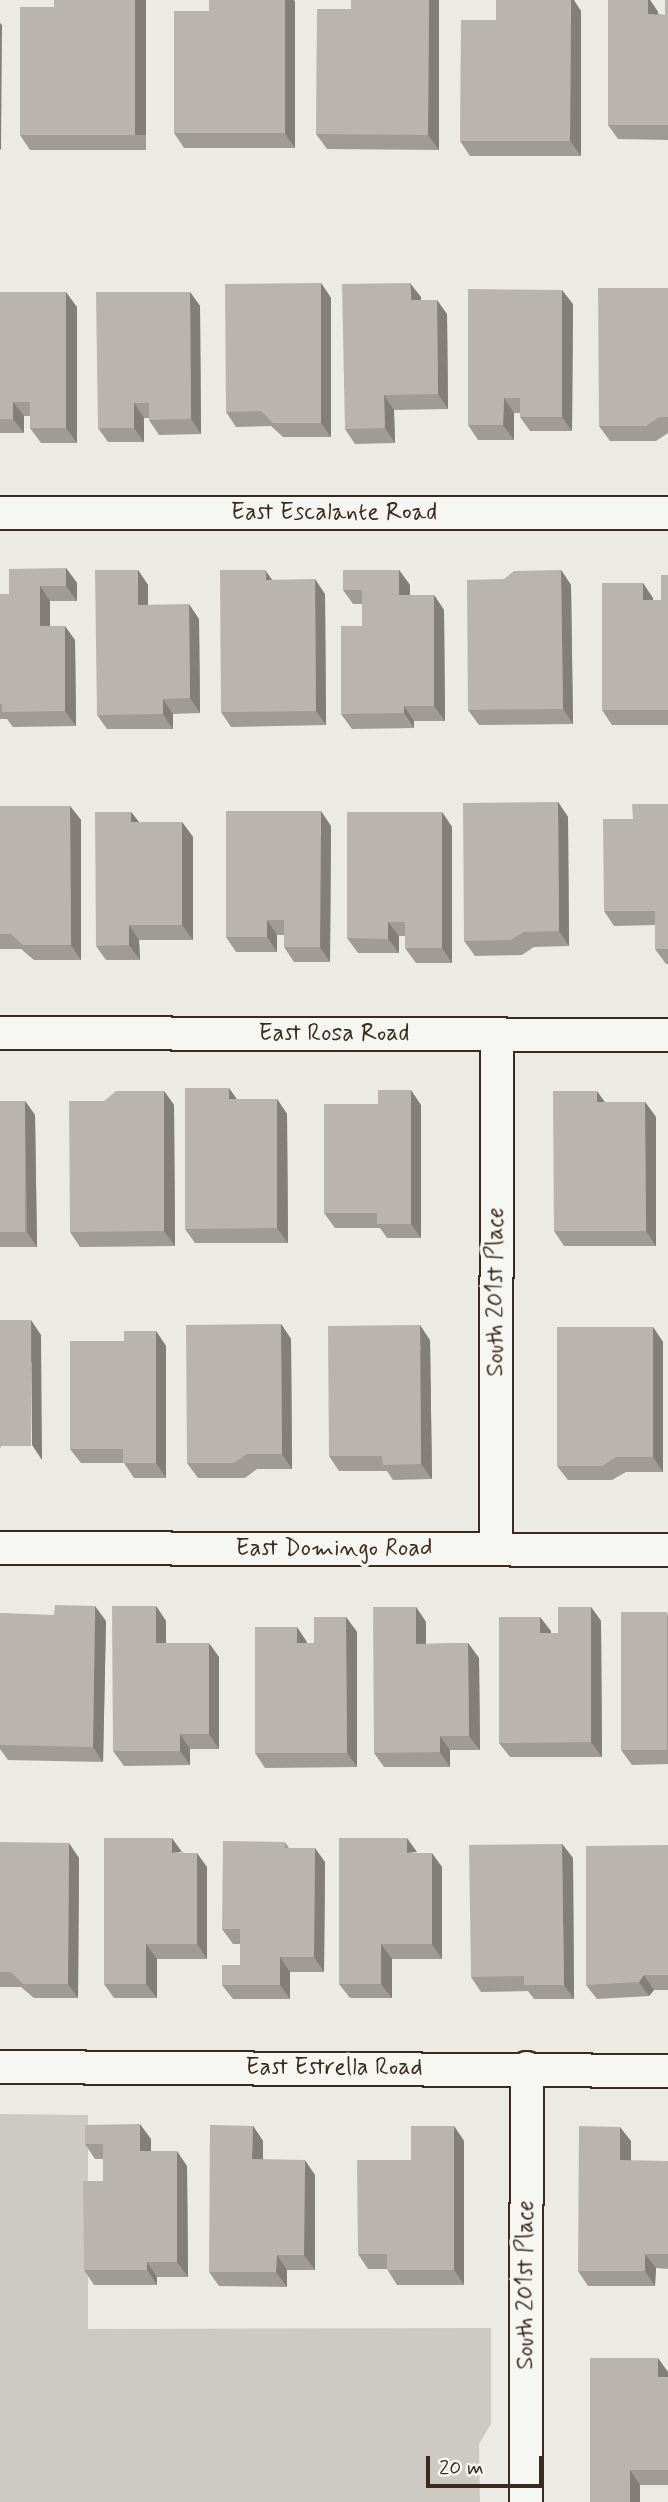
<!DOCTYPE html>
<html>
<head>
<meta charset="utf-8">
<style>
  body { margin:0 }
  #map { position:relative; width:668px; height:2502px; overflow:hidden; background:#ebeae5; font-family:Mynerve,sans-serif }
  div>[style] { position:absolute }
  .green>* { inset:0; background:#cdcac4 }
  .roads { filter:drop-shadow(2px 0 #3b2a1e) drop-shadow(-2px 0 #3b2a1e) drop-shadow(0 2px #3b2a1e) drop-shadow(0 -2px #3b2a1e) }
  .street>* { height:32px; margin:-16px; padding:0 16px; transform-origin:16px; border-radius:16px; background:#f6f6f2 }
  .wall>* { inset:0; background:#a09b96; transform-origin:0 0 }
  .shaded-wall>* { inset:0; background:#827e7a; transform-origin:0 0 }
  .building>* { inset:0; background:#bab4ae; transform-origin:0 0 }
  span { translate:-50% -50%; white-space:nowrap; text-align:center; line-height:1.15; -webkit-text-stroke:7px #f6f6f2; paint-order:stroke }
  .street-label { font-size:24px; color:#3b2a1e }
  .scale { position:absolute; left:426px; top:2456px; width:117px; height:32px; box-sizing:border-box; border:4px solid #3b2a1e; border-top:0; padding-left:9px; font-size:21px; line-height:24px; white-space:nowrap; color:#3b2a1e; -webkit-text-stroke:5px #f6f6f2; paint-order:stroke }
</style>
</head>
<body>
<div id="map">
  <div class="green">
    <div style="clip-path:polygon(0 2114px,88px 2115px,88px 2329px,491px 2328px,491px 2424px,479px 2444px,480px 2502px,0 2502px)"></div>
  </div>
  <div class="roads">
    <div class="street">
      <div style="left:0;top:513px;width:668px"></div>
      <div style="left:0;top:1033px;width:668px;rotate:0.17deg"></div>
      <div style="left:0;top:1548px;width:668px;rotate:0.17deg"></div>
      <div style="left:496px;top:1549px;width:514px;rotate:-89.89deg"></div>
      <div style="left:0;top:2067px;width:668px;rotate:0.34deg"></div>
      <div style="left:526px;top:2502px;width:434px;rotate:-89.9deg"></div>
    </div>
  </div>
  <div class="wall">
    <div style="clip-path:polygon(146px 0,146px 150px,30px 150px,20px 135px)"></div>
    <div style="clip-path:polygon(351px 0,439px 0,439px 150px,327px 149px,316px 134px,351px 9px)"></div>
    <div style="clip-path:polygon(608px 0,650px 0,658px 12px,658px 14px,665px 15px,668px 0,668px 140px,618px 139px,608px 125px)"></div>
    <div style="clip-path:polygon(295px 2px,295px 148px,184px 148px,174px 133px)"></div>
    <div style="clip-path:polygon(581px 11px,581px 156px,470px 156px,460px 141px)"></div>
    <div style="clip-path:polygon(321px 283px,331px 298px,331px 437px,283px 437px,271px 426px,236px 427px,226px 412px)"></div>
    <div style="clip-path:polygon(668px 288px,668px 433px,656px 441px,610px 441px,599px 426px)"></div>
    <div style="clip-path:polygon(0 292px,77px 307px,77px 443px,41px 443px,30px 428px,30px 416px,24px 416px,24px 433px,0 433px)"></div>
    <div style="clip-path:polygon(190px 292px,200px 306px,201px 434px,159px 435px,149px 420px,149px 418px,144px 418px,144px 442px,108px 442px,98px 428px)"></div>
    <div style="clip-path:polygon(421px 297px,421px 300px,447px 314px,448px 409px,394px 410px,395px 443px,355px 444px,345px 429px)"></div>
    <div style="clip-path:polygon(573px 304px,572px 431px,530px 431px,520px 417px,520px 413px,514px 413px,514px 440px,478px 440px,468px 425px)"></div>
    <div style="clip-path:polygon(66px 568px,77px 583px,77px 601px,50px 601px,50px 626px,75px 640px,76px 726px,13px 727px,7px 719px,0 719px,0 594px,9px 594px)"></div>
    <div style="clip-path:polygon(138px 570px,148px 585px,148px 605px,199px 619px,200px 713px,173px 714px,173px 729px,107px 729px,97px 715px)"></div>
    <div style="clip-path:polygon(399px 570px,410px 585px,410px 595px,434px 595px,444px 610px,445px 721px,414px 721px,414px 728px,352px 729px,341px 714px,362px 626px,362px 604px,353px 604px,343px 590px)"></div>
    <div style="clip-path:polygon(561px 570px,571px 585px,573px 724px,479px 725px,468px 710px,504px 579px)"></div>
    <div style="clip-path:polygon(668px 575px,668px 725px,612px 725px,602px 710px,643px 583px,653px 600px,661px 600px)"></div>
    <div style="clip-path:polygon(272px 580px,325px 594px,326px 725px,231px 727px,221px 712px)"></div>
    <div style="clip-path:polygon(558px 802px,568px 817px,569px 946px,534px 947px,522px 955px,475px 956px,464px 941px)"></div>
    <div style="clip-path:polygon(668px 804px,668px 964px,666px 964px,655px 949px,655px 925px,614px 926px,604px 911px)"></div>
    <div style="clip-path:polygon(0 806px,70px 806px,81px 820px,81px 960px,34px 960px,21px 949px,0 949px)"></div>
    <div style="clip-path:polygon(131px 812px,139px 822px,182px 822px,193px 837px,193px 940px,139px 940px,140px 960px,106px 960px,96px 946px)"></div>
    <div style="clip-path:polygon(442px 812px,452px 827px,452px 963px,416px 963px,405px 948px,405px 936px,399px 936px,399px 953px,358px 953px,347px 938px)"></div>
    <div style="clip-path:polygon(331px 826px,330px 962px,294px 962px,284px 947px,284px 935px,277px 935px,277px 952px,236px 952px,226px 937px)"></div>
    <div style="clip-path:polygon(164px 1091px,174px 1105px,175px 1246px,80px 1247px,70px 1232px,104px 1101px)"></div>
    <div style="clip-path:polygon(277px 1099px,287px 1114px,288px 1243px,195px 1243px,185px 1229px)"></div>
    <div style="clip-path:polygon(0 1101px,25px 1101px,35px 1115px,37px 1247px,0 1247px)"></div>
    <div style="clip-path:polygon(645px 1102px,656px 1117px,656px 1246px,564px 1246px,554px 1231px)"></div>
    <div style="clip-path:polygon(421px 1105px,421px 1238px,387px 1238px,380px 1228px,335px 1228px,324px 1213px)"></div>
    <div style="left:0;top:1320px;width:44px;height:141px;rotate:20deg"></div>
    <div style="clip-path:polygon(281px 1324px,291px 1339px,292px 1469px,257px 1469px,245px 1478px,198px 1478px,187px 1463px)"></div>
    <div style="clip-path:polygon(653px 1327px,663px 1342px,663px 1472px,626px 1472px,612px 1480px,568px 1480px,557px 1466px)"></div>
    <div style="clip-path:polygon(156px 1331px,166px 1346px,166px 1478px,134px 1478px,124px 1463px,81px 1463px,70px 1449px,124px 1341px)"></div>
    <div style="clip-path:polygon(430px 1340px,432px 1479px,393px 1480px,387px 1471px,339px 1471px,329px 1456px)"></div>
    <div style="clip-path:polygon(156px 1606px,166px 1621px,166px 1643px,219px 1657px,219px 1749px,190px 1749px,190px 1765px,124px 1766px,113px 1751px)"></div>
    <div style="clip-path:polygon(416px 1607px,426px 1622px,426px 1644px,468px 1643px,479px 1658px,480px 1750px,450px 1750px,450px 1767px,384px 1767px,374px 1753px)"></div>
    <div style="clip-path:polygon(591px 1607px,601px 1621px,602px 1757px,510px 1757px,499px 1743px,540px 1617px,551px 1633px,558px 1633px)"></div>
    <div style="clip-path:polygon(0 1613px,106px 1621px,103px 1762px,8px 1760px,0 1749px)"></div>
    <div style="clip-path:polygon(668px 1613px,668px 1764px,632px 1765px,621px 1750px)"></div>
    <div style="clip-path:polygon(346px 1617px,357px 1632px,357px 1767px,265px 1768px,255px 1753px,307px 1642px,307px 1643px,314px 1643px)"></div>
    <div style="clip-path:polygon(0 1842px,79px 1858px,78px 1998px,34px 1998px,21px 1987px,0 1987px)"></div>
    <div style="clip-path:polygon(285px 1842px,289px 1848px,325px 1862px,324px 1972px,290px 1972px,290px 1999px,233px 1999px,222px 1985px,240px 1965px,240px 1944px,233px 1944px,222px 1929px)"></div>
    <div style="clip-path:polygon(562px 1844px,573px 1858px,574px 1999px,534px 1999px,528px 1991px,481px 1992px,471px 1977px)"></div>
    <div style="clip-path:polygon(668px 1845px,668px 1990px,654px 1990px,649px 1996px,597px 1999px,586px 1985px)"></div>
    <div style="clip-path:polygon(182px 1852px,207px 1867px,207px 1959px,157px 1959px,157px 1998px,114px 1998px,104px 1984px)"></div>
    <div style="clip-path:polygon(417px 1853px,442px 1867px,442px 1959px,392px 1959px,392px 1998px,350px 1998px,339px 1984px)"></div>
    <div style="clip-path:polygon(253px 2126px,263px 2141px,263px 2159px,315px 2175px,315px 2270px,287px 2270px,287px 2287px,219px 2286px,209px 2272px)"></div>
    <div style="clip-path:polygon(454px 2126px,464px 2141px,464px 2285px,397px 2285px,387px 2269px,368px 2269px,358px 2254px,411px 2160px)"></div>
    <div style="clip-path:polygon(151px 2139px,151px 2151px,187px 2166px,188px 2277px,157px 2277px,157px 2285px,94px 2285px,84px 2270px,103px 2181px,103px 2159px,95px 2159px,85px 2144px)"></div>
    <div style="clip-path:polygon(631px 2141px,631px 2161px,668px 2161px,668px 2269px,656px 2268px,655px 2286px,588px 2286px,578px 2271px)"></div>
    <div style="clip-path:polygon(668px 2372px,668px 2485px,640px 2485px,640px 2502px,590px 2502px)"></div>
  </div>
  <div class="shaded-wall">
    <div style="left:135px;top:0;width:11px;height:135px"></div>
    <div style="clip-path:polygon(285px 0,294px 0,295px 2px,295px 148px,285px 133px)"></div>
    <div style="clip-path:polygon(429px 0,439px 0,439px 150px,428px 135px)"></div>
    <div style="clip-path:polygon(571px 0,574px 0,581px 11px,581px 156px,570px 141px)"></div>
    <div style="clip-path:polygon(648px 0,650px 0,658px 12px,658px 29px,648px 14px)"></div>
    <div style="clip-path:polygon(0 23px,2px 25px,1px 150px,0 149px)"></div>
    <div style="clip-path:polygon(321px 283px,331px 298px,331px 437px,321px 423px)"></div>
    <div style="clip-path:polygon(410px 283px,421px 297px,421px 315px,411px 300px)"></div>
    <div style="clip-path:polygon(562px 290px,573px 304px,572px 431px,562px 417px)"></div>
    <div style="clip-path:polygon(66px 292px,77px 307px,77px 443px,66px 428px)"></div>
    <div style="clip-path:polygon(190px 292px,200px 306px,201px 434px,191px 419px)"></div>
    <div style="clip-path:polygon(437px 300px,447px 314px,448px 409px,438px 394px)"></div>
    <div style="clip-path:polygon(384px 395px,394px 410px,395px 443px,385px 428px)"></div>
    <div style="clip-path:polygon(504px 398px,514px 413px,514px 440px,503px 425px)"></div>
    <div style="clip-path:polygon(13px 402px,24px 416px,24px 433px,13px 419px)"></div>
    <div style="clip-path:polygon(134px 403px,144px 418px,144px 442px,134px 428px)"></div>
    <div style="clip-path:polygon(66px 568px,77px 583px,77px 601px,66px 586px)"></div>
    <div style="clip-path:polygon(138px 570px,148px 585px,148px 619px,138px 605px)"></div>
    <div style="clip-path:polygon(265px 570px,276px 585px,266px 580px)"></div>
    <div style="clip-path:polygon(399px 570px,410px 585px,410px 610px,399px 595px)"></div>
    <div style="clip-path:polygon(561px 570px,571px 585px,573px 724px,563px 709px)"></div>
    <div style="clip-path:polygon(315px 579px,325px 594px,326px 725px,316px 711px)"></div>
    <div style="clip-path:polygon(643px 583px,653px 598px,654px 614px,643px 600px)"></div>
    <div style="clip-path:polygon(40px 586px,50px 601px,50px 640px,40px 626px)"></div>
    <div style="clip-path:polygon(434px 595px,444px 610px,445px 721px,434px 706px)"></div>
    <div style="clip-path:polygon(189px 604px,199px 619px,200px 713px,190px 698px)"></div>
    <div style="clip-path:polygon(65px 626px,75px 640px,76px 726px,65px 711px)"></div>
    <div style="clip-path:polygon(163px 699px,173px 714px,173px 729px,163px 714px)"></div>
    <div style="clip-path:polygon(404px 706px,414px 721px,414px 728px,404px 713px)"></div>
    <div style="clip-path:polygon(558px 802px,568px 817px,569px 946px,559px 931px)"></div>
    <div style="clip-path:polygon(70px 806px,81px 820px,81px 960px,71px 945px)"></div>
    <div style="clip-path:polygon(321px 811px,331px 826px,330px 962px,320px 947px)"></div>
    <div style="clip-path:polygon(131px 812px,142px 826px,131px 822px)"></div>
    <div style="clip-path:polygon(442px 812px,452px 827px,452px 963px,442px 948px)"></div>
    <div style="clip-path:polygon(182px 822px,193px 837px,193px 940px,182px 925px)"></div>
    <div style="clip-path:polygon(267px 920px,277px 935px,277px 952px,267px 937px)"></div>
    <div style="clip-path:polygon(388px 922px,399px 936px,399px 953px,388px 939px)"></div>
    <div style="clip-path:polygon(129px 925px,139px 940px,140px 960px,129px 945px)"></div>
    <div style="clip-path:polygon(229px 1088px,239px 1102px,229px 1099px)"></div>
    <div style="clip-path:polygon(411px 1090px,421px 1105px,421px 1238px,411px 1224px)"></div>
    <div style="clip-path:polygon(164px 1091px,174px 1105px,175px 1246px,164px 1231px)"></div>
    <div style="clip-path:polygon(597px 1091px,607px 1105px,597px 1102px)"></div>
    <div style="clip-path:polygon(277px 1099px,287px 1114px,288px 1243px,277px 1228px)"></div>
    <div style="clip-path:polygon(25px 1101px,35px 1115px,37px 1247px,27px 1232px)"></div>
    <div style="clip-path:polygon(645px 1102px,656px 1117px,656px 1246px,646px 1231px)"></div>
    <div style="clip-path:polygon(31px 1320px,41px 1335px,42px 1460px,32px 1445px)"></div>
    <div style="clip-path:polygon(281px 1324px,291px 1339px,292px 1469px,282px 1454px)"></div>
    <div style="clip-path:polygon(420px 1325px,430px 1340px,432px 1479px,421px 1464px)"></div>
    <div style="clip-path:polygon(653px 1327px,663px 1342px,663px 1472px,653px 1457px)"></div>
    <div style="clip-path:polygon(156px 1331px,166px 1346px,166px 1478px,156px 1463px)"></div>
    <div style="clip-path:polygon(95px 1606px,106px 1621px,103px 1762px,93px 1747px)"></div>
    <div style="clip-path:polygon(156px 1606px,166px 1621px,166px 1657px,156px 1643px)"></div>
    <div style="clip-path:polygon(416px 1607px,426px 1622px,426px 1659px,416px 1644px)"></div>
    <div style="clip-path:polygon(591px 1607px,601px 1621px,602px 1757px,591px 1742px)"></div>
    <div style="clip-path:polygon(346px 1617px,357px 1632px,357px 1767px,347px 1753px)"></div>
    <div style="clip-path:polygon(540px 1617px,551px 1631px,551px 1647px,540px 1633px)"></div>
    <div style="clip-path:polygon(297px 1627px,307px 1642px,307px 1657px,297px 1643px)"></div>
    <div style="clip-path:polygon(209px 1643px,219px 1657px,219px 1749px,209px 1734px)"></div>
    <div style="clip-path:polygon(468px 1643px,479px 1658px,480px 1750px,469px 1736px)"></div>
    <div style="clip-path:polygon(180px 1734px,190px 1749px,190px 1765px,180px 1751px)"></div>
    <div style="clip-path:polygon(440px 1736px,450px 1750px,450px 1767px,440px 1752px)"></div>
    <div style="clip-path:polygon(172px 1838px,182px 1852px,172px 1853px)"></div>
    <div style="clip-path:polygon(407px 1838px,417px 1852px,407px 1853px)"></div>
    <div style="clip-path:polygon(69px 1843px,79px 1858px,78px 1998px,68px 1984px)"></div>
    <div style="clip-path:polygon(562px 1844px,573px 1858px,574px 1999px,564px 1985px)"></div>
    <div style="clip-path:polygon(315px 1848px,325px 1862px,324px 1972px,314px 1957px)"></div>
    <div style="clip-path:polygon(197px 1853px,207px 1867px,207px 1959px,197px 1944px)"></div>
    <div style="clip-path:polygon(432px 1853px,442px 1867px,442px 1959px,432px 1944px)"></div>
    <div style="clip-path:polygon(146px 1944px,157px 1959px,157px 1998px,146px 1984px)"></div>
    <div style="clip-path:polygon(381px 1944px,392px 1959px,392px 1998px,381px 1984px)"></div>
    <div style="clip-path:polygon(280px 1957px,290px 1972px,290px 1999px,280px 1985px)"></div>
    <div style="clip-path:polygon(644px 1975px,654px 1990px,649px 1996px,639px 1982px)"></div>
    <div style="clip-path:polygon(140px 2124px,151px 2139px,151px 2166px,140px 2151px)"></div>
    <div style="clip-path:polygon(253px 2126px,263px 2141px,263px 2174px,252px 2159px)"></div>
    <div style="clip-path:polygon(454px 2126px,464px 2141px,464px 2285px,454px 2270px)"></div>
    <div style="clip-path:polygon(620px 2127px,631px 2141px,631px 2175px,620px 2160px)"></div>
    <div style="clip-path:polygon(177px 2151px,187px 2166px,188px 2277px,177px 2262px)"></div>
    <div style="clip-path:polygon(305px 2160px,315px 2175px,315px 2270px,304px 2255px)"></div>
    <div style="clip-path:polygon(645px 2254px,656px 2268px,655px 2286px,645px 2271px)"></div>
    <div style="clip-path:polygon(277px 2255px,287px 2270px,287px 2287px,276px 2272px)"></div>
    <div style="clip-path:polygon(147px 2262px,157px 2277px,157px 2285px,147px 2270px)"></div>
    <div style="clip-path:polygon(658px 2358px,668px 2372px,668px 2391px,658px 2377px)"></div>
    <div style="clip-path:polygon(630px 2470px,640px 2485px,640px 2502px,630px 2502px)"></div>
  </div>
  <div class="building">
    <div style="clip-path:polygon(54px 0,135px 0,135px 135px,20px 135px,20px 7px,54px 7px)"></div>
    <div style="clip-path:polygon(209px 0,285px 0,285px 133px,174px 133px,174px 11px,209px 11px)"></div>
    <div style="clip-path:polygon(351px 0,429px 0,428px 135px,316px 134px,317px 9px,351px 9px)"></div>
    <div style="clip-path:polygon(496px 0,571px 0,570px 141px,460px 141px,461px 20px,496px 20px)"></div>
    <div style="clip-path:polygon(608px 0,648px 0,648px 14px,665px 15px,665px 0,668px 0,668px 125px,608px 125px)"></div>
    <div style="clip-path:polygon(321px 283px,321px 423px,273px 423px,261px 411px,226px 412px,225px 284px)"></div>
    <div style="clip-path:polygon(410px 283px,411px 300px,437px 300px,438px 394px,384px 395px,385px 428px,345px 429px,342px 284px)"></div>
    <div style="clip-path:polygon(598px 288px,668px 288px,668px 417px,659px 417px,646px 426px,599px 426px)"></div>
    <div style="clip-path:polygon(468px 289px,562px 290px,562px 417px,520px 417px,520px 398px,504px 398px,503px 425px,468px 425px)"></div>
    <div style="clip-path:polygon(0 292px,66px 292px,66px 428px,30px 428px,30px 402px,13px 402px,13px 419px,0 419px)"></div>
    <div style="clip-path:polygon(96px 292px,190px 292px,191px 419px,149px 420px,149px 403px,134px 403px,134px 428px,98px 428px)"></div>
    <div style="clip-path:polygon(66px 568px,66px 586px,40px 586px,40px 626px,65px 626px,65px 711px,2px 712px,2px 704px,0 704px,0 594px,9px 594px,9px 569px)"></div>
    <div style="clip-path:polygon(95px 570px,138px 570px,138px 605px,189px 604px,190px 698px,163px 699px,163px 714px,97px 715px)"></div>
    <div style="clip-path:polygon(220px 570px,265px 570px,266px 580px,315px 579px,316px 711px,221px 712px)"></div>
    <div style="clip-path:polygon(343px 570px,399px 570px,399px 595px,434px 595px,434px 706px,404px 706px,404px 713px,341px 714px,341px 626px,362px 626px,362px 590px,343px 590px)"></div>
    <div style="clip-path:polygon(561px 570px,563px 709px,468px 710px,467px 580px,504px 579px,514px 571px)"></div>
    <div style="clip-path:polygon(661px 575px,668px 575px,668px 710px,602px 710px,602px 583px,643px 583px,643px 600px,661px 600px)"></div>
    <div style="clip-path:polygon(558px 802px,559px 931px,524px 932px,511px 940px,464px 941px,463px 803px)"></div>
    <div style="clip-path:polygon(632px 804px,668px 804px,668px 949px,655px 949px,655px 911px,604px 911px,603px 819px,633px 819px)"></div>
    <div style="clip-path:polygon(0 806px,70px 806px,71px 945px,23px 945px,11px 934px,0 934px)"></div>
    <div style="clip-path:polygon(226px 811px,321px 811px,320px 947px,284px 947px,284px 920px,267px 920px,267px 937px,226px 937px)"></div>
    <div style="clip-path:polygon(95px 812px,131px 812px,131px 822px,182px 822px,182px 925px,129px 925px,129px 945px,96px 946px)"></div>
    <div style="clip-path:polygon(347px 812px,442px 812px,442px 948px,405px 948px,405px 922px,388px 922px,388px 939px,347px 938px)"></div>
    <div style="clip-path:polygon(185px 1088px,229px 1088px,229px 1099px,277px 1099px,277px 1228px,185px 1229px)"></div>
    <div style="clip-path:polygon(378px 1090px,411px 1090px,411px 1224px,377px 1224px,377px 1213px,324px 1213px,324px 1104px,378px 1104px)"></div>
    <div style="clip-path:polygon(116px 1091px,164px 1091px,164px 1231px,70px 1232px,69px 1101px,104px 1101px)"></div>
    <div style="clip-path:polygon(553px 1091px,597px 1091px,597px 1102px,645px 1102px,646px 1231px,554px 1231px)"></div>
    <div style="left:0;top:1101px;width:25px;height:131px"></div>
    <div style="left:0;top:1320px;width:31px;height:126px"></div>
    <div style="clip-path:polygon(281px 1324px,282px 1454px,247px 1454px,234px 1463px,187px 1463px,186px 1325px)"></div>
    <div style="clip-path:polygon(420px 1325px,421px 1464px,383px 1465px,382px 1456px,329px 1456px,328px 1326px)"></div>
    <div style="clip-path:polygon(557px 1327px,653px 1327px,653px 1457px,616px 1457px,602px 1466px,557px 1466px)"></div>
    <div style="clip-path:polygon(124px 1331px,156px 1331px,156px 1463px,123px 1463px,123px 1449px,70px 1449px,70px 1341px,124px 1341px)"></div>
    <div style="clip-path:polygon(55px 1605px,95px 1606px,93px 1747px,0 1745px,0 1613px,54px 1615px)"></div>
    <div style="clip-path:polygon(112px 1606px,156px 1606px,156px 1643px,209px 1643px,209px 1734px,180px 1734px,180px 1751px,113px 1751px)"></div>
    <div style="clip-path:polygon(373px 1607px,416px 1607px,416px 1644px,468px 1643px,469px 1736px,440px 1736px,440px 1752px,374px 1753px)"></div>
    <div style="clip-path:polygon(558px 1607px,591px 1607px,591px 1742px,499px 1743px,499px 1617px,540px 1617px,540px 1633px,558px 1633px)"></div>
    <div style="left:667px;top:1612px;width:138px;height:46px;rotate:90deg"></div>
    <div style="clip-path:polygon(314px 1617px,346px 1617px,347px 1753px,255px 1753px,255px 1627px,297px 1627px,297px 1643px,314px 1643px)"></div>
    <div style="clip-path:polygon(104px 1838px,172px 1838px,172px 1853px,197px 1853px,197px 1944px,146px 1944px,146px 1984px,104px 1984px)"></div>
    <div style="clip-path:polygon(339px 1838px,407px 1838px,407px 1853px,432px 1853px,432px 1944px,381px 1944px,381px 1984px,339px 1984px)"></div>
    <div style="clip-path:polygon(223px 1841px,285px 1842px,285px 1848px,315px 1848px,314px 1957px,280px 1957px,280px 1985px,222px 1985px,222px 1965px,240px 1965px,240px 1929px,222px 1929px)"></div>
    <div style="clip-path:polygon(0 1842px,69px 1843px,68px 1984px,23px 1984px,11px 1972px,0 1972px)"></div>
    <div style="clip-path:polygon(562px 1844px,564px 1985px,524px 1985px,524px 1976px,471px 1977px,469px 1845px)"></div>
    <div style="clip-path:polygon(668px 1845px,668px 1975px,644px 1975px,639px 1982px,586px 1985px,586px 1846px)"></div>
    <div style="clip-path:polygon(140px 2124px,140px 2151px,177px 2151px,177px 2262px,147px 2262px,147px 2270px,84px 2270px,83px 2181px,103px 2181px,103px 2144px,85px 2144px,85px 2125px)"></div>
    <div style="clip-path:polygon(210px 2125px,253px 2126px,252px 2159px,305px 2160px,304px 2255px,277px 2255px,276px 2272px,209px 2272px)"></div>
    <div style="clip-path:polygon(411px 2126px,454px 2126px,454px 2270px,387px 2270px,387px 2254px,358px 2254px,357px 2160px,411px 2160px)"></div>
    <div style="clip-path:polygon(579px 2126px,620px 2127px,620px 2160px,668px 2161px,668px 2254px,645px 2254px,645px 2271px,578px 2271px)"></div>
    <div style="clip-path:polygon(590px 2358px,658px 2358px,658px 2377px,668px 2377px,668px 2470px,630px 2470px,630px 2502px,590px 2502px)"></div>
  </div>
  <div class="street-label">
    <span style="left:334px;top:513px">East Escalante Road</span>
    <span style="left:334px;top:1034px">East Rosa Road</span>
    <span style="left:496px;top:1292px;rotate:-90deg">South 201st Place</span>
    <span style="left:334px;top:1549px">East Domingo Road</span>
    <span style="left:334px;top:2068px">East Estrella Road</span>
    <span style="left:526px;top:2285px;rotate:-90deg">South 201st Place</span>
  </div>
  <div class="scale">20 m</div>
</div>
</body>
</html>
